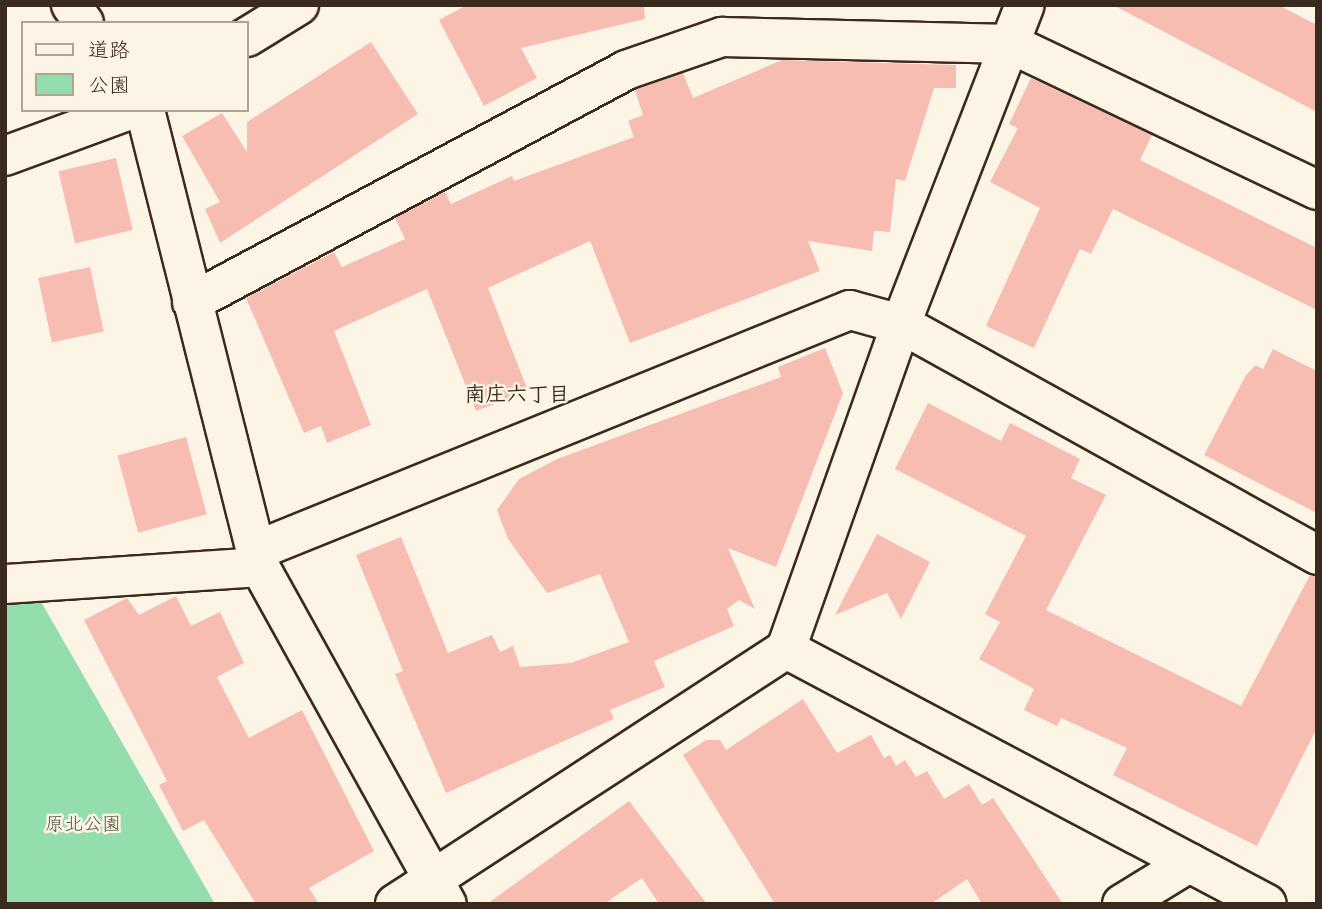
<!DOCTYPE html>
<html>
<head>
<meta charset="utf-8">
<style>
  body { margin:0 }
  #map { position:relative; width:1322px; height:909px; overflow:hidden; background:#fcf5e5; font-family:"Gochi Hand","Klee One",sans-serif }
  div>[style] { position:absolute }
  .green>* { inset:0; background:#94dead }
  .building>* { inset:0; background:#f8bdb2; transform-origin:0 0 }
  .roads { filter:drop-shadow(2px 0 #3b2a1e) drop-shadow(-2px 0 #3b2a1e) drop-shadow(0 2px #3b2a1e) drop-shadow(0 -2px #3b2a1e) }
  .minor>* { height:38px; margin:-19px; padding:0 19px; transform-origin:19px; border-radius:19px; background:#fcf5e5 }
  span { translate:-50% -50%; white-space:nowrap; text-align:center; line-height:1.15; -webkit-text-stroke:5px #fcf5e5; paint-order:stroke }
  .park-label { font-size:19px; color:#515742 }
  .neighbourhood-label { font-size:21px; color:#3b2a1e; font-weight:700 }
  .frame { position:absolute; inset:0; border:7px solid #3b2a1e; pointer-events:none }
  .legend { position:absolute; left:21px; top:21px; width:228px; height:91px; box-sizing:border-box; background:#fcf5e5; border:2px solid #afa495; margin:0; padding:9px 12px; list-style:none; font-size:21px; color:#3b2a1e }
  .legend li { display:flex; align-items:center; gap:14px; height:35px }
  .legend b { width:35px; border:2px solid #afa495 }
</style>
</head>
<body>
<div id="map">
  <div class="green">
    <div style="clip-path:polygon(40px 600px,215px 904px,5px 904px,5px 603px)"></div>
  </div>
  <div class="building">
    <div style="clip-path:polygon(467px 5px,644px 5px,645px 19px,521px 48px,537px 78px,484px 106px,439px 20px)"></div>
    <div style="clip-path:polygon(1113px 5px,1278px 5px,1317px 25px,1317px 112px)"></div>
    <div style="clip-path:polygon(371px 42px,418px 114px,220px 243px,205px 209px,220px 202px,182px 136px,222px 113px,247px 152px,247px 122px)"></div>
    <div style="clip-path:polygon(782px 60px,956px 65px,956px 88px,934px 88px,905px 181px,896px 179px,890px 232px,874px 231px,872px 251px,808px 241px,820px 271px,630px 343px,590px 241px,488px 288px,528px 391px,476px 411px,427px 289px,334px 331px,371px 425px,327px 443px,321px 426px,304px 433px,246px 298px,334px 252px,342px 267px,405px 239px,395px 218px,445px 192px,451px 204px,512px 176px,514px 181px,634px 137px,628px 121px,643px 115px,635px 90px,683px 73px,693px 98px)"></div>
    <div style="clip-path:polygon(1031px 78px,1152px 135px,1140px 160px,1317px 248px,1317px 310px,1113px 209px,1091px 254px,1080px 249px,1034px 348px,986px 326px,1040px 208px,990px 182px,1018px 128px,1009px 124px)"></div>
    <div style="left:116px;top:158px;width:74px;height:59px;rotate:77deg"></div>
    <div style="left:90px;top:267px;width:66px;height:53px;rotate:78deg"></div>
    <div style="clip-path:polygon(825px 348px,843px 393px,776px 567px,728px 548px,755px 609px,739px 600px,727px 609px,734px 626px,654px 661px,665px 687px,610px 710px,614px 719px,446px 793px,395px 674px,403px 671px,356px 555px,401px 537px,448px 653px,492px 635px,500px 652px,513px 646px,520px 667px,571px 663px,629px 642px,600px 574px,547px 593px,508px 539px,497px 510px,519px 479px,557px 459px,781px 377px,778px 367px)"></div>
    <div style="clip-path:polygon(1273px 349px,1317px 371px,1317px 513px,1204px 455px,1246px 375px,1256px 365px,1263px 369px)"></div>
    <div style="clip-path:polygon(928px 403px,1001px 441px,1010px 423px,1080px 459px,1071px 478px,1106px 495px,1046px 610px,1241px 706px,1310px 575px,1317px 577px,1317px 728px,1257px 846px,1113px 775px,1127px 748px,1061px 718px,1057px 726px,1024px 710px,1034px 689px,979px 659px,1000px 622px,985px 614px,1026px 536px,895px 469px)"></div>
    <div style="left:186px;top:437px;width:80px;height:71px;rotate:75deg"></div>
    <div style="clip-path:polygon(877px 534px,930px 562px,901px 619px,887px 593px,835px 615px)"></div>
    <div style="clip-path:polygon(176px 596px,191px 626px,220px 612px,244px 663px,217px 677px,249px 738px,302px 710px,374px 851px,309px 888px,319px 904px,256px 904px,204px 820px,183px 831px,159px 785px,167px 781px,84px 620px,127px 598px,139px 615px)"></div>
    <div style="clip-path:polygon(803px 699px,837px 753px,871px 735px,884px 758px,890px 755px,896px 766px,905px 760px,916px 777px,927px 771px,944px 799px,969px 784px,982px 805px,993px 798px,1063px 904px,982px 904px,967px 879px,931px 904px,775px 904px,683px 755px,706px 740px,720px 740px,726px 750px)"></div>
    <div style="clip-path:polygon(629px 801px,707px 904px,659px 904px,642px 878px,604px 904px,487px 904px)"></div>
  </div>
  <div class="roads">
    <div class="minor">
      <div style="left:71px;top:5px;width:22px;rotate:54deg"></div>
      <div style="left:247px;top:37px;width:61px;rotate:-31.6deg"></div>
      <div style="left:145px;top:110px;width:471px;rotate:75.9deg"></div>
      <div style="left:260px;top:567px;width:385px;rotate:61deg"></div>
      <div style="left:5px;top:156px;width:133px;rotate:-20.2deg"></div>
      <div style="left:192px;top:302px;width:492px;rotate:-28.1deg"></div>
      <div style="left:626px;top:70px;width:102px;rotate:-19deg"></div>
      <div style="left:722px;top:37px;width:289px;rotate:1.4deg"></div>
      <div style="left:1011px;top:44px;width:339px;rotate:25.5deg"></div>
      <div style="left:255px;top:551px;width:642px;rotate:-22.05deg"></div>
      <div style="left:850px;top:310px;width:53px;rotate:15.4deg"></div>
      <div style="left:901px;top:324px;width:476px;rotate:29deg"></div>
      <div style="left:5px;top:584px;width:256px;rotate:-3.8deg"></div>
      <div style="left:786px;top:649px;width:544px;rotate:27.93deg"></div>
      <div style="left:395px;top:904px;width:467px;rotate:-33.1deg"></div>
      <div style="left:786px;top:649px;width:345px;rotate:-70.5deg"></div>
      <div style="left:901px;top:324px;width:342px;rotate:-68.8deg"></div>
      <div style="left:1122px;top:904px;width:79px;rotate:-31.5deg"></div>
    </div>
  </div>
  <div class="park-label">
    <span style="left:83px;top:827px">原北公園</span>
  </div>
  <div class="neighbourhood-label">
    <span style="left:517px;top:398px">南庄六丁目</span>
  </div>
  <div class="frame"></div>
  <ul class="legend">
  <li><b style="height:9px;background:#fcf5e5"></b>道路</li>
  <li><b style="height:19px;background:#94dead"></b>公園</li>
  </ul>
</div>
</body>
</html>
